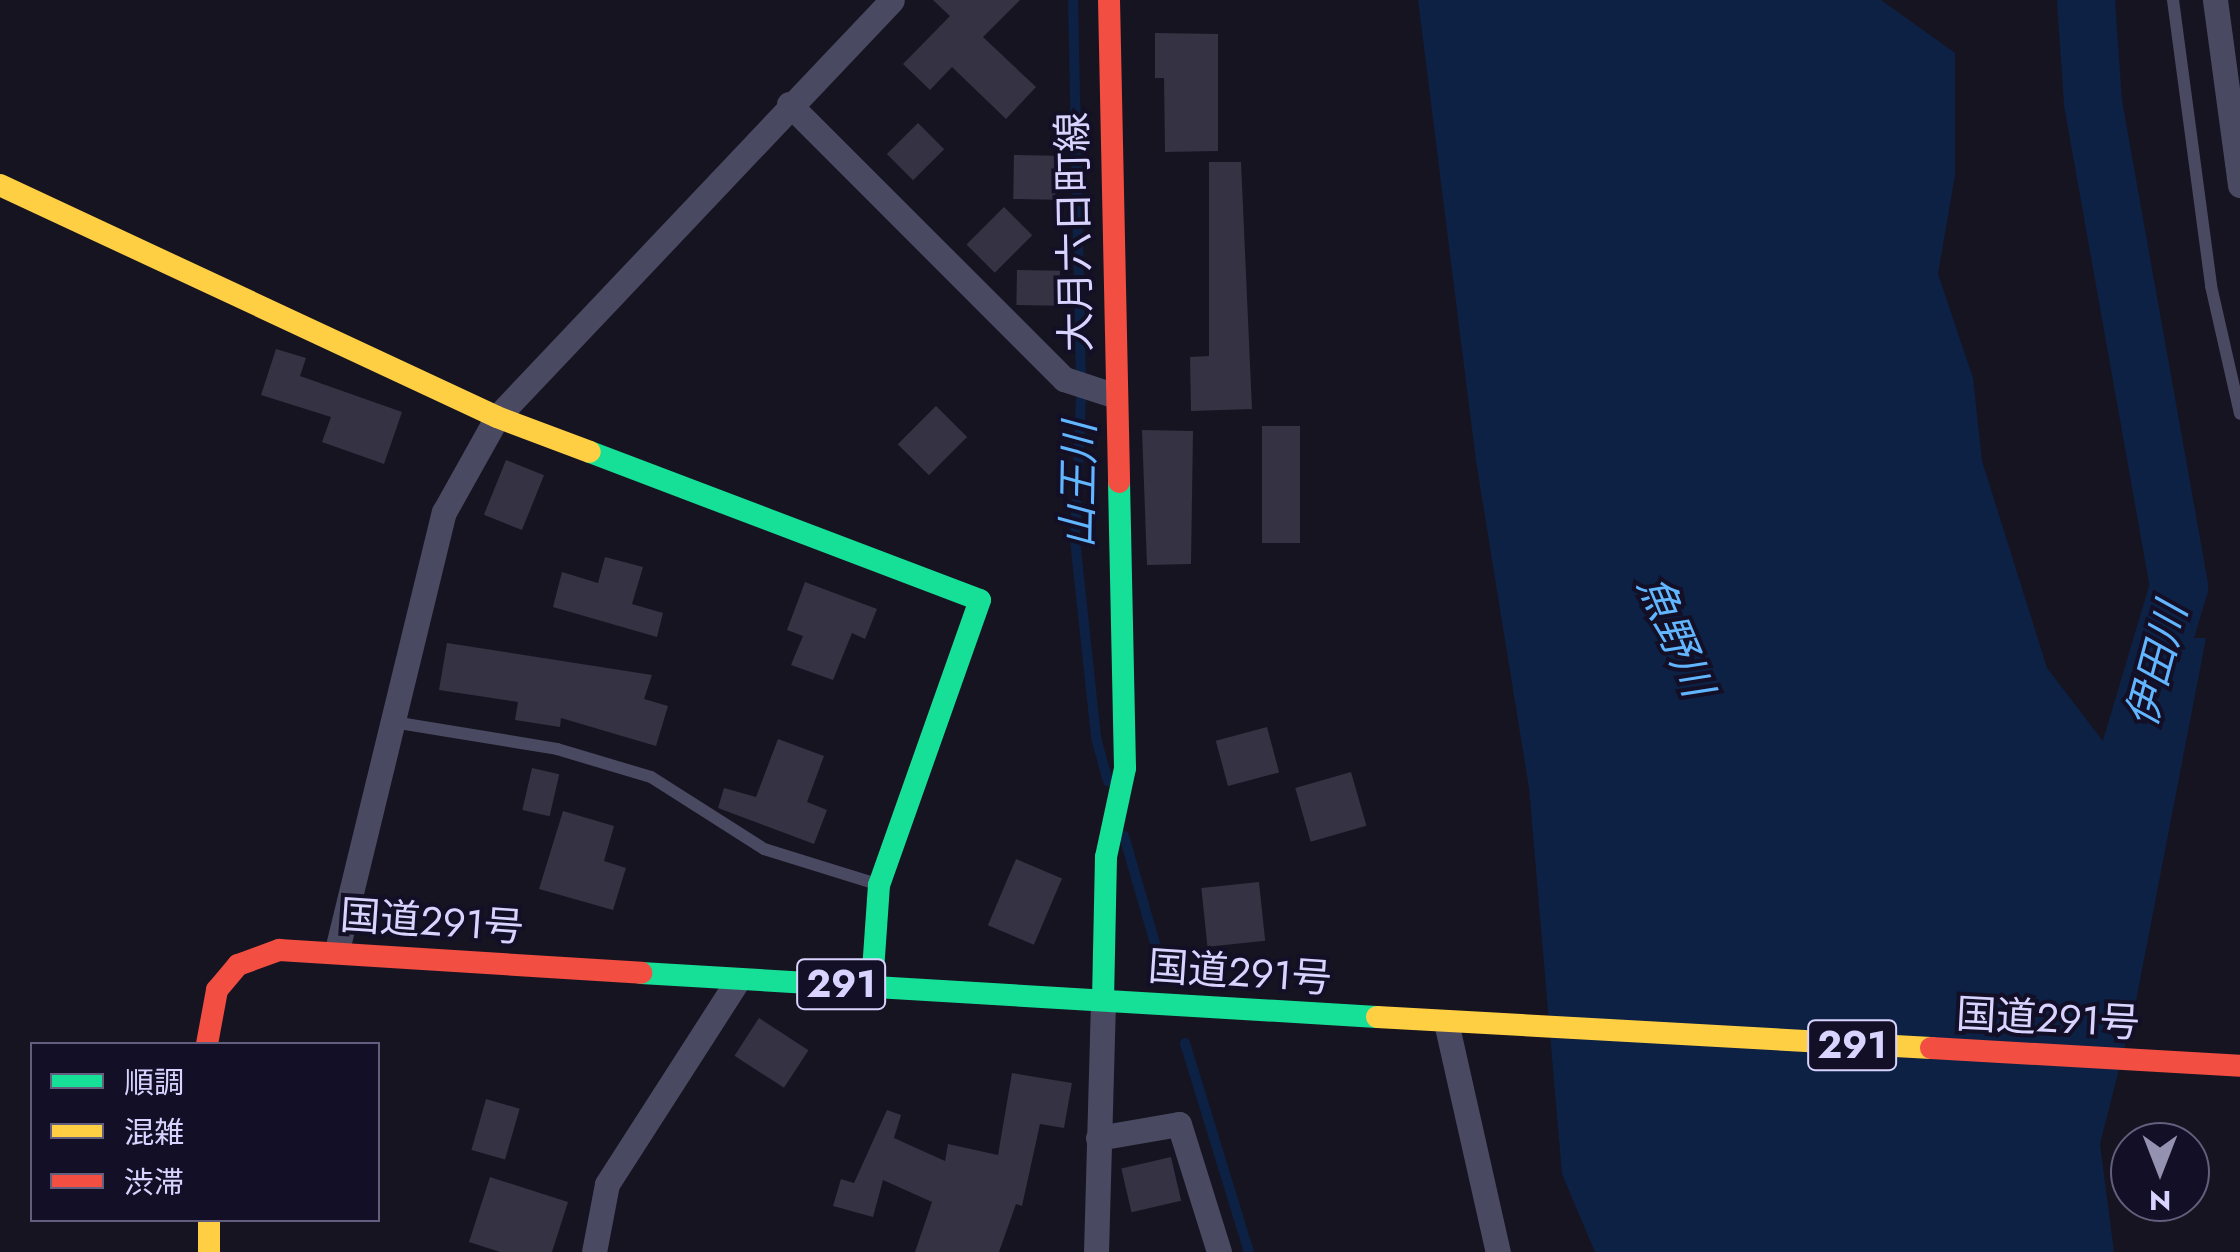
<!DOCTYPE html>
<html>
<head>
<meta charset="utf-8">
<style>
  body { margin:0 }
  #map { position:relative; width:2240px; height:1252px; overflow:hidden; background:#161421; font-family:Jost,"Noto Sans JP",sans-serif }
  div>[style] { position:absolute }
  .water>* { inset:0; background:#0d2144 }
  .stream>* { height:10px; margin:-5px; padding:0 5px; transform-origin:5px; border-radius:5px; background:#0d2144 }
  .river>* { height:58px; margin:-29px; padding:0 29px; transform-origin:29px; border-radius:29px; background:#0d2144 }
  .building>* { inset:0; background:#343243; transform-origin:0 0 }
  .lane>* { height:12px; margin:-6px; padding:0 6px; transform-origin:6px; border-radius:6px; background:#4a4962 }
  .street>* { height:25px; margin:-12.5px; padding:0 12.5px; transform-origin:12.5px; border-radius:12.5px; background:#4a4962 }
  .fast>* { height:22px; margin:-11px; padding:0 11px; transform-origin:11px; border-radius:11px; background:#16e098 }
  .slow>* { height:22px; margin:-11px; padding:0 11px; transform-origin:11px; border-radius:11px; background:#ffcf43 }
  .jam>* { height:22px; margin:-11px; padding:0 11px; transform-origin:11px; border-radius:11px; background:#f24e42 }
  span { translate:-50% -50%; white-space:nowrap; text-align:center; line-height:1.15; -webkit-text-stroke:8px #130f26; paint-order:stroke }
  .shield-label span { padding:2px 8px; background:#130f26; border:2px solid; border-radius:8px; -webkit-text-stroke-width:0 }
  .shield-label { font-size:38px; color:#d9d4ff; font-weight:700 }
  .street-label { font-size:40px; color:#d9d4ff }
  .water-label { font-size:42px; color:#62b6ff; font-style:italic }
  .legend { position:absolute; left:30px; top:1042px; width:350px; height:180px; box-sizing:border-box; background:#130f26; border:2px solid #625e7d; margin:0; padding:12px 18px; list-style:none; font-size:30px; color:#d9d4ff }
  .legend li { display:flex; align-items:center; gap:20px; height:50px }
  .legend b { width:50px; border:2px solid #625e7d }
  .north { position:absolute; left:2110px; top:1122px; width:100px; height:100px; box-sizing:border-box; background:#130f26; border:2px solid #625e7d; border-radius:50%; rotate:180deg; font-size:28px; font-weight:700; line-height:40px; text-align:center; color:#d9d4ff }
  .north::after { content:''; display:block; margin:auto; width:35px; height:45px; background:#9591b1; clip-path:polygon(50% 0,100% 100%,50% 72%,0 100%) }
</style>
</head>
<body>
<div id="map">
  <div class="water">
    <div style="clip-path:polygon(1418px 0,1881px 0,1955px 53px,1955px 175px,1938px 274px,1973px 378px,1982px 461px,2047px 668px,2141px 791px,2186px 638px,2206px 638px,2135px 1006px,2100px 1144px,2114px 1252px,1595px 1252px,1562px 1174px,1529px 788px,1476px 461px)"></div>
  </div>
  <div class="stream">
    <div style="left:1073px;top:0;width:398px;rotate:88.8deg"></div>
    <div style="left:1081px;top:398px;width:142px;rotate:92.4deg"></div>
    <div style="left:1075px;top:540px;width:199px;rotate:83.9deg"></div>
    <div style="left:1096px;top:738px;width:45px;rotate:74.4deg"></div>
    <div style="left:1124px;top:836px;width:130px;rotate:73.9deg"></div>
    <div style="left:1185px;top:1043px;width:219px;rotate:73deg"></div>
  </div>
  <div class="river">
    <div style="left:2086px;top:0;width:103px;rotate:86.1deg"></div>
    <div style="left:2093px;top:103px;width:492px;rotate:79.9deg"></div>
    <div style="left:2179px;top:587px;width:270px;rotate:106.6deg"></div>
  </div>
  <div class="building">
    <div style="clip-path:polygon(933px 0,1020px 0,983px 37px,1036px 87px,1006px 119px,952px 67px,930px 90px,903px 64px,950px 16px)"></div>
    <div style="clip-path:polygon(1155px 33px,1218px 34px,1218px 151px,1165px 152px,1164px 78px,1155px 78px)"></div>
    <div style="left:918px;top:123px;width:37px;height:44px;rotate:45deg"></div>
    <div style="left:1014px;top:155px;width:42px;height:44px;rotate:1deg"></div>
    <div style="clip-path:polygon(1209px 162px,1241px 162px,1252px 409px,1191px 411px,1190px 357px,1209px 356px)"></div>
    <div style="left:1004px;top:207px;width:40px;height:53px;rotate:45deg"></div>
    <div style="left:1017px;top:270px;width:43px;height:35px;rotate:1deg"></div>
    <div style="clip-path:polygon(276px 349px,306px 358px,300px 376px,402px 412px,384px 464px,322px 442px,331px 417px,261px 395px)"></div>
    <div style="left:936px;top:406px;width:44px;height:54px;rotate:45deg"></div>
    <div style="left:1262px;top:426px;width:38px;height:117px"></div>
    <div style="clip-path:polygon(1142px 430px,1193px 431px,1191px 564px,1147px 565px)"></div>
    <div style="left:506px;top:460px;width:41px;height:59px;rotate:22deg"></div>
    <div style="clip-path:polygon(605px 557px,643px 567px,632px 604px,663px 613px,657px 637px,553px 607px,562px 572px,598px 583px)"></div>
    <div style="clip-path:polygon(805px 582px,877px 609px,865px 639px,852px 633px,833px 680px,791px 665px,803px 636px,787px 630px)"></div>
    <div style="clip-path:polygon(447px 643px,652px 675px,644px 699px,668px 706px,656px 746px,561px 718px,560px 727px,515px 720px,518px 702px,439px 690px)"></div>
    <div style="left:1267px;top:727px;width:47px;height:53px;rotate:75deg"></div>
    <div style="clip-path:polygon(778px 739px,824px 756px,807px 802px,827px 810px,814px 844px,718px 808px,724px 788px,756px 797px)"></div>
    <div style="left:532px;top:768px;width:28px;height:43px;rotate:13deg"></div>
    <div style="left:1351px;top:772px;width:56px;height:58px;rotate:74deg"></div>
    <div style="clip-path:polygon(563px 811px,614px 826px,604px 861px,626px 868px,613px 910px,539px 889px)"></div>
    <div style="left:1016px;top:859px;width:50px;height:72px;rotate:23deg"></div>
    <div style="left:1259px;top:882px;width:59px;height:58px;rotate:84deg"></div>
    <div style="left:759px;top:1018px;width:59px;height:45px;rotate:33deg"></div>
    <div style="clip-path:polygon(1012px 1073px,1072px 1083px,1064px 1128px,1040px 1124px,1022px 1206px,1016px 1204px,999px 1252px,915px 1252px,932px 1202px,883px 1180px,873px 1217px,833px 1206px,841px 1179px,854px 1183px,887px 1110px,901px 1115px,894px 1138px,945px 1161px,948px 1144px,998px 1155px)"></div>
    <div style="left:486px;top:1099px;width:35px;height:53px;rotate:16deg"></div>
    <div style="left:1171px;top:1157px;width:45px;height:51px;rotate:77deg"></div>
    <div style="clip-path:polygon(490px 1177px,568px 1202px,552px 1252px,500px 1252px,469px 1242px)"></div>
  </div>
  <div class="lane">
    <div style="left:2173px;top:0;width:289px;rotate:82.4deg"></div>
    <div style="left:2211px;top:286px;width:131px;rotate:77.2deg"></div>
    <div style="left:393px;top:722px;width:166px;rotate:9.3deg"></div>
    <div style="left:557px;top:749px;width:98px;rotate:16.6deg"></div>
    <div style="left:651px;top:777px;width:134px;rotate:32.5deg"></div>
    <div style="left:764px;top:849px;width:118px;rotate:17.2deg"></div>
  </div>
  <div class="street">
    <div style="left:2215px;top:0;width:187px;rotate:82.3deg"></div>
    <div style="left:789px;top:104px;width:389px;rotate:45deg"></div>
    <div style="left:1064px;top:379px;width:52px;rotate:18.1deg"></div>
    <div style="left:337px;top:950px;width:451px;rotate:-76.3deg"></div>
    <div style="left:444px;top:512px;width:109px;rotate:-60.8deg"></div>
    <div style="left:497px;top:417px;width:574px;rotate:-46.55deg"></div>
    <div style="left:1446px;top:1022px;width:236px;rotate:77.3deg"></div>
    <div style="left:1098px;top:1138px;width:82px;rotate:-9.8deg"></div>
    <div style="left:1179px;top:1124px;width:134px;rotate:72.6deg"></div>
    <div style="left:594px;top:1252px;width:69px;rotate:-79.2deg"></div>
    <div style="left:607px;top:1184px;width:242px;rotate:-57.3deg"></div>
    <div style="left:1096px;top:1252px;width:252px;rotate:-88.4deg"></div>
  </div>
  <div class="fast">
    <div style="left:590px;top:452px;width:417px;rotate:20.8deg"></div>
    <div style="left:980px;top:600px;width:302px;rotate:109.5deg"></div>
    <div style="left:879px;top:885px;width:100px;rotate:94deg"></div>
    <div style="left:641px;top:973px;width:737px;rotate:3.42deg"></div>
    <div style="left:1103px;top:1000px;width:143px;rotate:-88.8deg"></div>
    <div style="left:1106px;top:857px;width:91px;rotate:-77.9deg"></div>
    <div style="left:1125px;top:768px;width:286px;rotate:-91.2deg"></div>
  </div>
  <div class="slow">
    <div style="left:0;top:185px;width:548px;rotate:25.02deg"></div>
    <div style="left:497px;top:417px;width:99px;rotate:20.6deg"></div>
    <div style="left:1377px;top:1017px;width:555px;rotate:3.2deg"></div>
    <div style="left:209px;top:1220px;width:32px;rotate:90deg"></div>
  </div>
  <div class="jam">
    <div style="left:1109px;top:0;width:482px;rotate:88.8deg"></div>
    <div style="left:207px;top:1044px;width:55px;rotate:-79.5deg"></div>
    <div style="left:217px;top:990px;width:33px;rotate:-50deg"></div>
    <div style="left:238px;top:965px;width:44px;rotate:-20.1deg"></div>
    <div style="left:279px;top:950px;width:363px;rotate:3.6deg"></div>
    <div style="left:1931px;top:1048px;width:310px;rotate:3.3deg"></div>
  </div>
  <div class="shield-label">
    <span style="left:841px;top:984px">291</span>
    <span style="left:1852px;top:1045px">291</span>
  </div>
  <div class="street-label">
    <span style="left:1074px;top:232px;rotate:-91deg">大月六日町線</span>
    <span style="left:432px;top:921px;rotate:4deg">国道291号</span>
    <span style="left:1240px;top:972px;rotate:4deg">国道291号</span>
    <span style="left:2048px;top:1018px;rotate:3deg">国道291号</span>
  </div>
  <div class="water-label">
    <span style="left:1079px;top:485px;rotate:-89deg">山王川</span>
    <span style="left:1675px;top:636px;rotate:67deg">魚野川</span>
    <span style="left:2157px;top:665px;rotate:-75deg">伊田川</span>
  </div>
  <ul class="legend">
  <li><b style="height:12px;background:#16e098"></b>順調</li>
  <li><b style="height:12px;background:#ffcf43"></b>混雑</li>
  <li><b style="height:12px;background:#f24e42"></b>渋滞</li>
  </ul>
  <div class="north">N</div>
</div>
</body>
</html>
